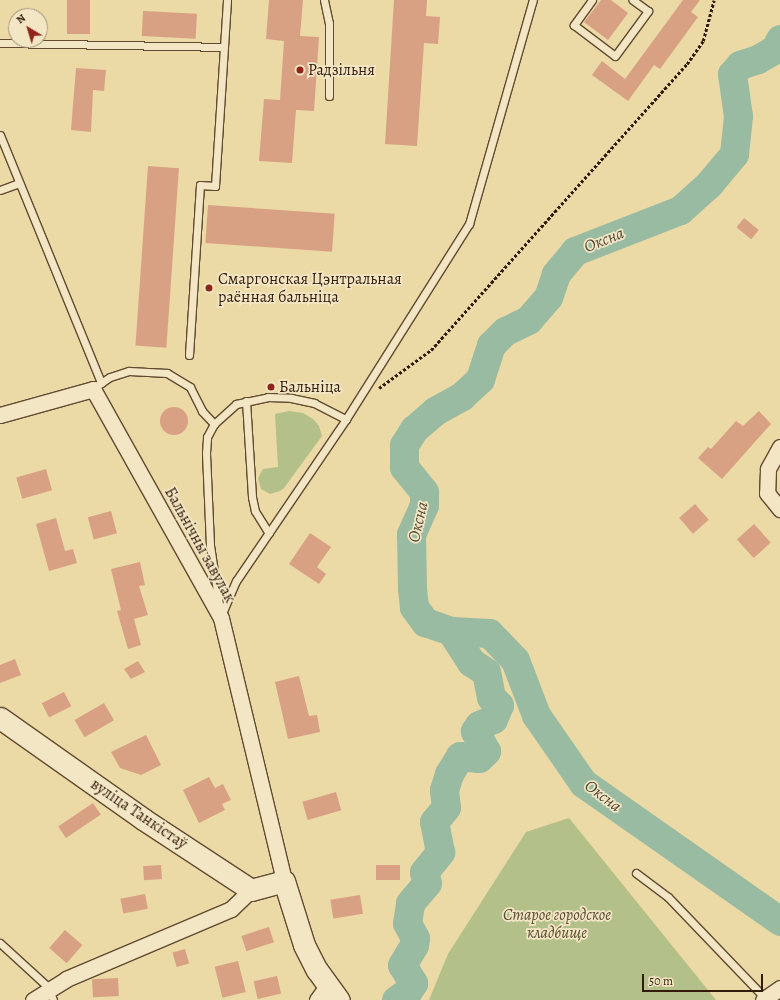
<!DOCTYPE html>
<html>
<head>
<meta charset="utf-8">
<style>
  body { margin:0 }
  #map { position:relative; width:780px; height:1000px; overflow:hidden; background:#ebd9a6; font-family:Alegreya,serif }
  div>[style] { position:absolute }
  .green>* { inset:0; background:#b4c089 }
  .river>* { height:29px; margin:-14.5px; padding:0 14.5px; transform-origin:14.5px; border-radius:14.5px; background:#99bba1 }
  .building>* { inset:0; background:#d8a183; transform-origin:0 0 }
  .round { border-radius:50% }
  .path>* { height:2.5px; margin-top:-1.25px; transform-origin:0; background:repeating-linear-gradient(90deg,#341a09 0 3px,transparent 0 5px) }
  .roads { filter:drop-shadow(1px 0 #624a30) drop-shadow(-1px 0 #624a30) drop-shadow(0 1px #624a30) drop-shadow(0 -1px #624a30) }
  .lane>* { height:7px; margin:-3.5px; padding:0 3.5px; transform-origin:3.5px; border-radius:3.5px; background:#f2e6c5 }
  .street>* { height:15px; margin:-7.5px; padding:0 7.5px; transform-origin:7.5px; border-radius:7.5px; background:#f2e6c5 }
  .secondary>* { height:21px; margin:-10.5px; padding:0 10.5px; transform-origin:10.5px; border-radius:10.5px; background:#f2e6c5 }
  .dots>* { width:11px; height:11px; translate:-50% -50%; box-sizing:border-box; border:2px solid #f2e6c5; border-radius:50% }
  span { translate:-50% -50%; white-space:nowrap; text-align:center; line-height:1.15; -webkit-text-stroke:3.5px #f2e6c5; paint-order:stroke }
  .poi-label { font-size:16px; color:#341a09 }
  .left { translate:0 -50%; text-align:left }
  .street-label { font-size:16px; color:#341a09 }
  .park-label { font-size:16px; color:#5a4c2f; font-style:italic }
  .water-label { font-size:17px; color:#524a37; font-style:italic }
  .north { position:absolute; left:8px; top:8px; width:40px; height:40px; box-sizing:border-box; background:#f2e6c5; border:1px solid #a6947a; border-radius:50%; rotate:322deg; font-size:11px; font-weight:700; line-height:16px; text-align:center; color:#341a09 }
  .north::after { content:''; display:block; margin:auto; width:14px; height:18px; background:#8f2418; clip-path:polygon(50% 0,100% 100%,50% 72%,0 100%) }
  .scale { position:absolute; left:642px; top:974px; width:121px; height:18px; box-sizing:border-box; border:2px solid #341a09; border-top:0; padding-left:5px; font-size:12px; line-height:14px; white-space:nowrap; color:#341a09; -webkit-text-stroke:3px #f2e6c5; paint-order:stroke }
</style>
</head>
<body>
<div id="map">
  <div class="green">
    <div style="clip-path:polygon(289px 411px,303px 413px,313px 419px,319px 426px,322px 436px,284px 488px,280px 491px,270px 494px,261px 489px,258px 478px,263px 469px,278px 467px,275px 414px)"></div>
    <div style="clip-path:polygon(569px 818px,716px 1000px,429px 1000px,448px 954px,526px 832px)"></div>
  </div>
  <div class="river">
    <div style="left:780px;top:39px;width:11px;rotate:117deg"></div>
    <div style="left:775px;top:49px;width:20px;rotate:150deg"></div>
    <div style="left:758px;top:59px;width:19px;rotate:162deg"></div>
    <div style="left:740px;top:65px;width:12px;rotate:132deg"></div>
    <div style="left:732px;top:74px;width:42px;rotate:81.9deg"></div>
    <div style="left:738px;top:116px;width:38px;rotate:96deg"></div>
    <div style="left:734px;top:154px;width:39px;rotate:130deg"></div>
    <div style="left:709px;top:184px;width:39px;rotate:138deg"></div>
    <div style="left:680px;top:210px;width:113px;rotate:158.7deg"></div>
    <div style="left:575px;top:251px;width:30px;rotate:130deg"></div>
    <div style="left:556px;top:274px;width:24px;rotate:109deg"></div>
    <div style="left:548px;top:297px;width:30px;rotate:131deg"></div>
    <div style="left:528px;top:320px;width:25px;rotate:154deg"></div>
    <div style="left:505px;top:331px;width:20px;rotate:135deg"></div>
    <div style="left:491px;top:345px;width:36px;rotate:108deg"></div>
    <div style="left:480px;top:379px;width:25px;rotate:137deg"></div>
    <div style="left:462px;top:396px;width:31px;rotate:151deg"></div>
    <div style="left:435px;top:411px;width:28px;rotate:139deg"></div>
    <div style="left:414px;top:429px;width:19px;rotate:122deg"></div>
    <div style="left:404px;top:445px;width:22px;rotate:90deg"></div>
    <div style="left:404px;top:467px;width:32px;rotate:51deg"></div>
    <div style="left:424px;top:492px;width:13px;rotate:90deg"></div>
    <div style="left:424px;top:505px;width:32px;rotate:114deg"></div>
    <div style="left:411px;top:534px;width:54px;rotate:88.9deg"></div>
    <div style="left:412px;top:588px;width:19px;rotate:84deg"></div>
    <div style="left:414px;top:607px;width:19px;rotate:54deg"></div>
    <div style="left:425px;top:622px;width:28px;rotate:19deg"></div>
    <div style="left:451px;top:631px;width:38px;rotate:3deg"></div>
    <div style="left:489px;top:633px;width:37px;rotate:46deg"></div>
    <div style="left:515px;top:660px;width:59px;rotate:69.1deg"></div>
    <div style="left:536px;top:715px;width:83px;rotate:55.3deg"></div>
    <div style="left:583px;top:783px;width:241px;rotate:35deg"></div>
    <div style="left:396px;top:1000px;width:14px;rotate:-36deg"></div>
    <div style="left:407px;top:992px;width:11px;rotate:-56deg"></div>
    <div style="left:413px;top:983px;width:21px;rotate:-121deg"></div>
    <div style="left:402px;top:965px;width:23px;rotate:-59deg"></div>
    <div style="left:414px;top:945px;width:7px;rotate:-82deg"></div>
    <div style="left:415px;top:938px;width:17px;rotate:-118deg"></div>
    <div style="left:407px;top:923px;width:20px;rotate:-81deg"></div>
    <div style="left:410px;top:903px;width:26px;rotate:-50deg"></div>
    <div style="left:427px;top:883px;width:11px;rotate:-105deg"></div>
    <div style="left:424px;top:872px;width:26px;rotate:-51deg"></div>
    <div style="left:440px;top:852px;width:31px;rotate:-101deg"></div>
    <div style="left:434px;top:822px;width:19px;rotate:-51deg"></div>
    <div style="left:446px;top:807px;width:17px;rotate:-97deg"></div>
    <div style="left:444px;top:790px;width:17px;rotate:-73deg"></div>
    <div style="left:449px;top:774px;width:21px;rotate:-59deg"></div>
    <div style="left:460px;top:756px;width:19px;rotate:6deg"></div>
    <div style="left:479px;top:758px;width:10px;rotate:-45deg"></div>
    <div style="left:486px;top:751px;width:23px;rotate:-119deg"></div>
    <div style="left:475px;top:731px;width:7px;rotate:-56deg"></div>
    <div style="left:479px;top:725px;width:15px;rotate:-23deg"></div>
    <div style="left:493px;top:719px;width:15px;rotate:-67deg"></div>
    <div style="left:499px;top:705px;width:11px;rotate:-135deg"></div>
    <div style="left:491px;top:697px;width:25px;rotate:-101deg"></div>
    <div style="left:486px;top:672px;width:18px;rotate:-146deg"></div>
    <div style="left:471px;top:662px;width:37px;rotate:-123deg"></div>
  </div>
  <div class="building">
    <div style="left:67px;top:0;width:23px;height:34px"></div>
    <div style="clip-path:polygon(269px 0,303px 0,300px 36px,319px 37px,314px 111px,296px 110px,292px 163px,259px 161px,264px 99px,280px 100px,284px 41px,266px 39px)"></div>
    <div style="clip-path:polygon(394px 0,427px 0,426px 16px,440px 17px,438px 44px,424px 43px,417px 146px,385px 144px)"></div>
    <div style="clip-path:polygon(601px 0,611px 0,628px 13px,608px 40px,584px 22px)"></div>
    <div style="clip-path:polygon(683px 0,700px 0,691px 12px,698px 17px,660px 69px,654px 65px,628px 101px,592px 75px,602px 61px,625px 79px)"></div>
    <div style="left:143px;top:11px;width:54px;height:25px;rotate:3deg"></div>
    <div style="clip-path:polygon(76px 68px,106px 70px,104px 91px,93px 90px,91px 132px,71px 130px)"></div>
    <div style="left:148px;top:166px;width:31px;height:180px;rotate:4deg"></div>
    <div style="left:208px;top:205px;width:127px;height:38px;rotate:4deg"></div>
    <div style="left:744px;top:218px;width:19px;height:12px;rotate:39deg"></div>
    <div class="round" style="left:160px;top:407px;width:28px;height:28px"></div>
    <div style="clip-path:polygon(759px 411px,771px 424px,722px 479px,698px 458px,708px 447px,711px 449px,736px 421px,743px 426px)"></div>
    <div style="left:46px;top:469px;width:22px;height:31px;rotate:74deg"></div>
    <div style="left:695px;top:504px;width:21px;height:21px;rotate:49deg"></div>
    <div style="left:111px;top:511px;width:23px;height:24px;rotate:75deg"></div>
    <div style="clip-path:polygon(56px 518px,65px 551px,73px 549px,77px 563px,49px 571px,36px 524px)"></div>
    <div style="left:754px;top:524px;width:25px;height:23px;rotate:48deg"></div>
    <div style="clip-path:polygon(310px 533px,331px 547px,317px 567px,326px 574px,319px 584px,289px 564px)"></div>
    <div style="clip-path:polygon(140px 562px,145px 585px,139px 586px,148px 615px,134px 619px,141px 645px,128px 649px,117px 611px,121px 610px,111px 569px)"></div>
    <div style="clip-path:polygon(15px 659px,21px 675px,0 683px,0 665px)"></div>
    <div style="clip-path:polygon(138px 661px,145px 672px,131px 679px,124px 669px)"></div>
    <div style="clip-path:polygon(299px 676px,309px 716px,317px 715px,320px 732px,288px 739px,275px 682px)"></div>
    <div style="left:64px;top:692px;width:16px;height:25px;rotate:63deg"></div>
    <div style="left:104px;top:703px;width:20px;height:34px;rotate:60deg"></div>
    <div style="clip-path:polygon(146px 735px,161px 765px,141px 775px,120px 768px,111px 752px)"></div>
    <div style="clip-path:polygon(209px 777px,215px 788px,223px 784px,231px 800px,222px 804px,225px 810px,199px 823px,183px 790px)"></div>
    <div style="left:336px;top:792px;width:19px;height:35px;rotate:74deg"></div>
    <div style="left:93px;top:803px;width:14px;height:42px;rotate:56deg"></div>
    <div style="left:161px;top:865px;width:14px;height:18px;rotate:86deg"></div>
    <div style="left:400px;top:865px;width:15px;height:24px;rotate:90deg"></div>
    <div style="left:145px;top:894px;width:15px;height:25px;rotate:79deg"></div>
    <div style="left:360px;top:895px;width:19px;height:30px;rotate:81deg"></div>
    <div style="left:269px;top:927px;width:16px;height:29px;rotate:72deg"></div>
    <div style="left:65px;top:930px;width:23px;height:24px;rotate:41deg"></div>
    <div style="left:185px;top:949px;width:15px;height:13px;rotate:74deg"></div>
    <div style="left:238px;top:961px;width:32px;height:24px;rotate:76deg"></div>
    <div style="left:277px;top:976px;width:18px;height:24px;rotate:77deg"></div>
    <div style="left:118px;top:978px;width:18px;height:26px;rotate:87deg"></div>
  </div>
  <div class="path">
    <div style="left:379px;top:388px;width:64px;rotate:-36.2deg"></div>
    <div style="left:431px;top:350px;width:384px;rotate:-48.2deg"></div>
    <div style="left:687px;top:64px;width:28px;rotate:-55deg"></div>
    <div style="left:703px;top:41px;width:42px;rotate:-75deg"></div>
  </div>
  <div class="roads">
    <div class="lane">
      <div style="left:324px;top:0;width:24px;rotate:78deg"></div>
      <div style="left:329px;top:23px;width:73px;rotate:90deg"></div>
      <div style="left:592px;top:0;width:31px;rotate:126deg"></div>
      <div style="left:574px;top:25px;width:51px;rotate:37.1deg"></div>
      <div style="left:615px;top:56px;width:56px;rotate:-53.7deg"></div>
      <div style="left:648px;top:11px;width:19px;rotate:-144deg"></div>
      <div style="left:0;top:43px;width:224px;rotate:1deg"></div>
      <div style="left:0;top:135px;width:268px;rotate:67.8deg"></div>
      <div style="left:0;top:190px;width:20px;rotate:-20deg"></div>
      <div style="left:189px;top:355px;width:170px;rotate:-86.3deg"></div>
      <div style="left:200px;top:185px;width:15px;rotate:4deg"></div>
      <div style="left:215px;top:186px;width:186px;rotate:-86.3deg"></div>
      <div style="left:98px;top:385px;width:14px;rotate:-34deg"></div>
      <div style="left:110px;top:377px;width:20px;rotate:-18deg"></div>
      <div style="left:129px;top:371px;width:38px;rotate:3deg"></div>
      <div style="left:167px;top:373px;width:27px;rotate:31deg"></div>
      <div style="left:190px;top:387px;width:27px;rotate:63deg"></div>
      <div style="left:202px;top:411px;width:18px;rotate:47deg"></div>
      <div style="left:246px;top:401px;width:96px;rotate:86.4deg"></div>
      <div style="left:252px;top:497px;width:14px;rotate:78deg"></div>
      <div style="left:255px;top:511px;width:26px;rotate:58deg"></div>
      <div style="left:219px;top:604px;width:60px;rotate:-98.7deg"></div>
      <div style="left:210px;top:545px;width:92px;rotate:-92.5deg"></div>
      <div style="left:206px;top:453px;width:16px;rotate:-86deg"></div>
      <div style="left:207px;top:437px;width:15px;rotate:-62deg"></div>
      <div style="left:214px;top:424px;width:30px;rotate:-42deg"></div>
      <div style="left:236px;top:404px;width:33px;rotate:-12deg"></div>
      <div style="left:268px;top:397px;width:23px;rotate:2deg"></div>
      <div style="left:291px;top:398px;width:24px;rotate:12deg"></div>
      <div style="left:314px;top:403px;width:36px;rotate:27deg"></div>
      <div style="left:221px;top:616px;width:38px;rotate:-67deg"></div>
      <div style="left:236px;top:581px;width:196px;rotate:-55.8deg"></div>
      <div style="left:346px;top:419px;width:231px;rotate:-57.8deg"></div>
      <div style="left:469px;top:224px;width:233px;rotate:-74.1deg"></div>
      <div style="left:636px;top:873px;width:40px;rotate:37deg"></div>
      <div style="left:668px;top:897px;width:140px;rotate:46.2deg"></div>
      <div style="left:0;top:943px;width:65px;rotate:42.5deg"></div>
      <div style="left:48px;top:987px;width:14px;rotate:69deg"></div>
    </div>
    <div class="street">
      <div style="left:0;top:415px;width:97px;rotate:-15.6deg"></div>
      <div style="left:93px;top:389px;width:262px;rotate:60.8deg"></div>
      <div style="left:221px;top:618px;width:270px;rotate:76.5deg"></div>
      <div style="left:780px;top:447px;width:25px;rotate:119deg"></div>
      <div style="left:768px;top:469px;width:24px;rotate:92deg"></div>
      <div style="left:767px;top:493px;width:21px;rotate:51deg"></div>
      <div style="left:33px;top:1000px;width:39px;rotate:-32deg"></div>
      <div style="left:66px;top:979px;width:179px;rotate:-23deg"></div>
      <div style="left:231px;top:909px;width:28px;rotate:-44deg"></div>
      <div style="left:317px;top:1000px;width:17px;rotate:-54deg"></div>
      <div style="left:763px;top:1000px;width:21px;rotate:-35deg"></div>
    </div>
    <div class="secondary">
      <div style="left:0;top:718px;width:175px;rotate:35.2deg"></div>
      <div style="left:143px;top:819px;width:129px;rotate:33.3deg"></div>
      <div style="left:251px;top:890px;width:34px;rotate:-15deg"></div>
      <div style="left:284px;top:881px;width:67px;rotate:72.6deg"></div>
      <div style="left:304px;top:945px;width:28px;rotate:63deg"></div>
      <div style="left:317px;top:970px;width:37px;rotate:54deg"></div>
    </div>
  </div>
  <div class="dots">
    <div style="left:300px;top:70px;background:#8f2418"></div>
    <div style="left:209px;top:288px;background:#8f2418"></div>
    <div style="left:271px;top:387px;background:#8f2418"></div>
  </div>
  <div class="poi-label">
    <span class="left" style="left:308px;top:70px">Радзільня</span>
    <span class="left" style="left:218px;top:288px">Смаргонская Цэнтральная<br>раённая бальніца</span>
    <span class="left" style="left:279px;top:387px">Бальніца</span>
  </div>
  <div class="street-label">
    <span style="left:200px;top:545px;rotate:61deg">Бальнічны завулак</span>
    <span style="left:139px;top:814px;rotate:34deg">вуліца Танкістаў</span>
  </div>
  <div class="park-label">
    <span style="left:557px;top:924px">Старое городское<br>кладбище</span>
  </div>
  <div class="water-label">
    <span style="left:604px;top:240px;rotate:-22deg">Оксна</span>
    <span style="left:418px;top:522px;rotate:-77deg">Оксна</span>
    <span style="left:603px;top:796px;rotate:37deg">Оксна</span>
  </div>
  <div class="north">N</div>
  <div class="scale">50 m</div>
</div>
</body>
</html>
